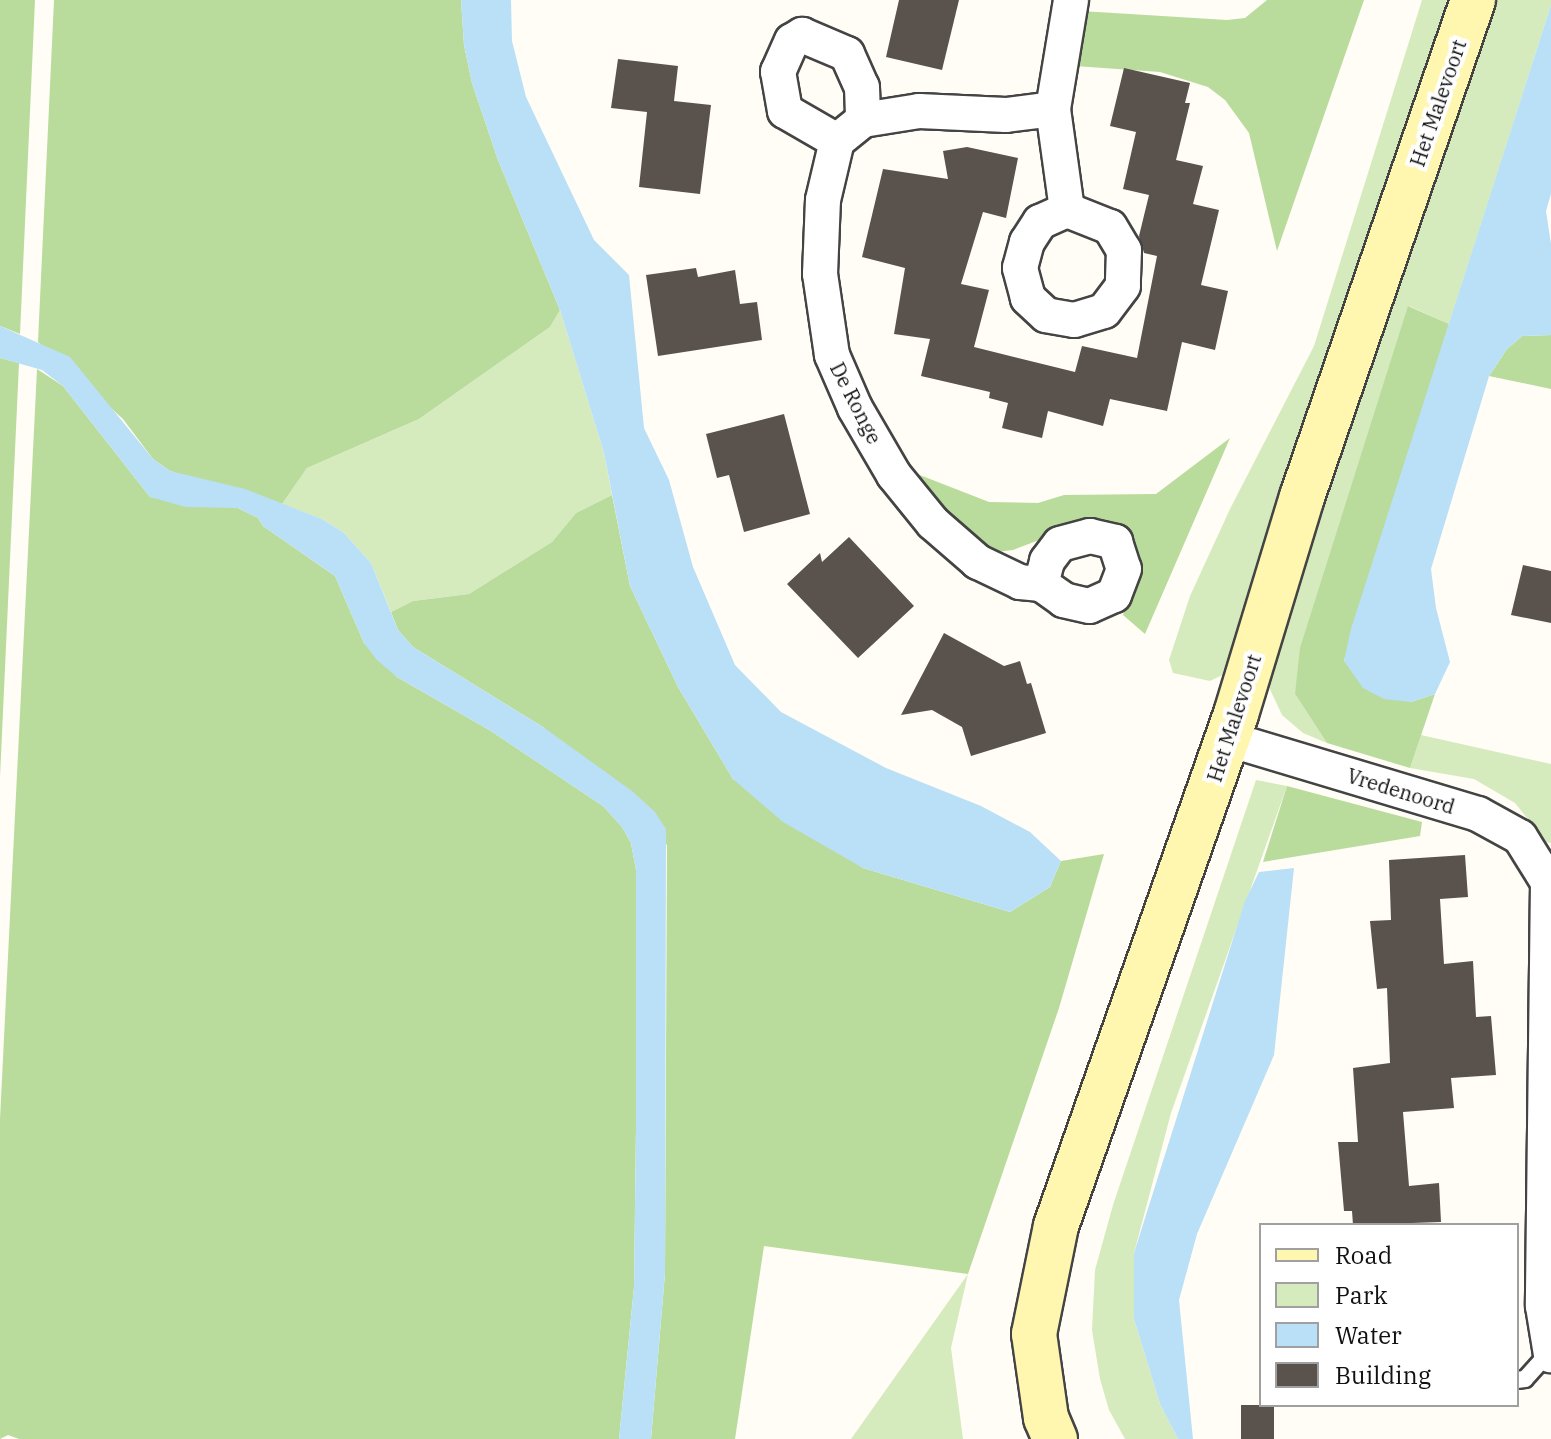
<!DOCTYPE html>
<html>
<head>
<meta charset="utf-8">
<style>
  body { margin:0 }
  #map { position:relative; width:1551px; height:1439px; overflow:hidden; background:#fffdf5; font-family:"IBM Plex Serif",serif }
  div>[style] { position:absolute }
  .green>* { inset:0; background:#d5ebbd }
  .forest>* { inset:0; background:#b9dc9c }
  .water>* { inset:0; background:#b9e0f7 }
  .building>* { inset:0; background:#5a524d; transform-origin:0 0 }
  .roads { filter:drop-shadow(2px 0 #444) drop-shadow(-2px 0 #444) drop-shadow(0 2px #444) drop-shadow(0 -2px #444) }
  .lane>* { height:16px; margin:-8px; padding:0 8px; transform-origin:8px; border-radius:8px; background:#fff }
  .street>* { height:34px; margin:-17px; padding:0 17px; transform-origin:17px; border-radius:17px; background:#fff }
  .secondary>* { height:44px; margin:-22px; padding:0 22px; transform-origin:22px; border-radius:22px; background:#fff6b0 }
  span { translate:-50% -50%; white-space:nowrap; text-align:center; line-height:1.15; -webkit-text-stroke:8px #fff; paint-order:stroke }
  .street-label { font-size:20px; color:#111 }
  .legend { position:absolute; left:1259px; top:1223px; width:260px; height:184px; box-sizing:border-box; background:#fff; border:2px solid #a0a0a0; margin:0; padding:10px 14px; list-style:none; font-size:24px; color:#111 }
  .legend li { display:flex; align-items:center; gap:16px; height:40px }
  .legend b { width:40px; border:2px solid #a0a0a0 }
</style>
</head>
<body>
<div id="map">
  <div class="green">
    <div style="clip-path:polygon(1422px 0,1447px 0,1222px 675px,1210px 681px,1173px 673px,1169px 660px,1190px 596px,1230px 509px,1314px 346px)"></div>
    <div style="clip-path:polygon(1489px 0,1551px 0,1551px 5px,1449px 324px,1409px 306px,1295px 694px,1327px 743px,1303px 733px,1282px 715px,1268px 685px,1322px 494px,1379px 324px,1448px 144px,1477px 29px)"></div>
    <div style="clip-path:polygon(560px 310px,604px 453px,612px 495px,576px 513px,552px 542px,469px 594px,413px 601px,391px 612px,371px 563px,343px 532px,322px 519px,282px 504px,307px 468px,419px 419px,550px 327px)"></div>
    <div style="clip-path:polygon(1421px 735px,1551px 764px,1551px 843px,1546px 842px,1515px 803px,1474px 779px,1410px 768px)"></div>
    <div style="clip-path:polygon(1256px 780px,1287px 786px,1171px 1113px,1134px 1253px,1134px 1319px,1160px 1404px,1178px 1439px,1125px 1439px,1109px 1410px,1100px 1379px,1092px 1330px,1095px 1270px,1113px 1205px)"></div>
    <div style="clip-path:polygon(968px 1274px,951px 1348px,963px 1439px,851px 1439px)"></div>
  </div>
  <div class="forest">
    <div style="clip-path:polygon(0 0,35px 0,20px 334px,0 326px)"></div>
    <div style="clip-path:polygon(54px 0,461px 0,464px 45px,472px 83px,498px 160px,560px 310px,550px 327px,419px 419px,307px 468px,282px 504px,170px 471px,153px 459px,123px 419px,38px 342px)"></div>
    <div style="clip-path:polygon(1267px 0,1364px 0,1277px 251px,1249px 133px,1225px 100px,1208px 87px,1160px 72px,1075px 66px,1081px 11px,1227px 20px,1245px 18px)"></div>
    <div style="clip-path:polygon(1408px 306px,1449px 324px,1344px 661px,1411px 702px,1435px 694px,1410px 768px,1327px 743px,1295px 694px,1300px 648px)"></div>
    <div style="clip-path:polygon(1551px 335px,1551px 389px,1489px 376px,1507px 349px,1522px 336px)"></div>
    <div style="clip-path:polygon(0 358px,19px 363px,0 777px)"></div>
    <div style="clip-path:polygon(37px 369px,63px 386px,150px 497px,238px 508px,258px 518px,263px 526px,335px 576px,364px 643px,397px 677px,491px 731px,603px 806px,622px 827px,631px 843px,636px 870px,636px 1127px,634px 1287px,619px 1439px,19px 1439px,8px 1435px,0 1439px,0 1119px)"></div>
    <div style="clip-path:polygon(1230px 438px,1145px 634px,1123px 615px,1136px 575px,1079px 525px,1013px 550px,996px 552px,979px 546px,907px 470px,989px 502px,1038px 503px,1064px 495px,1156px 494px)"></div>
    <div style="clip-path:polygon(612px 495px,630px 586px,678px 687px,733px 779px,863px 868px,1010px 912px,1050px 887px,1061px 861px,1104px 854px,1059px 1008px,968px 1274px,764px 1246px,735px 1439px,651px 1439px,665px 1273px,667px 845px,543px 727px,413px 647px,398px 630px,391px 612px,413px 601px,469px 594px,552px 542px,576px 513px)"></div>
    <div style="clip-path:polygon(1287px 786px,1422px 822px,1420px 836px,1263px 862px)"></div>
  </div>
  <div class="water">
    <div style="clip-path:polygon(461px 0,511px 0,512px 41px,526px 97px,594px 240px,629px 275px,644px 428px,669px 480px,693px 567px,735px 665px,781px 712px,886px 768px,981px 806px,1030px 832px,1061px 861px,1050px 887px,1010px 912px,863px 868px,783px 822px,733px 779px,678px 687px,630px 586px,604px 453px,560px 310px,498px 160px,472px 83px,464px 45px)"></div>
    <div style="clip-path:polygon(1551px 5px,1551px 194px,1546px 211px,1551px 244px,1551px 335px,1522px 336px,1507px 349px,1489px 376px,1431px 569px,1436px 608px,1450px 662px,1435px 694px,1411px 702px,1384px 699px,1363px 688px,1344px 661px,1351px 629px)"></div>
    <div style="clip-path:polygon(0 326px,70px 357px,153px 459px,170px 471px,245px 489px,322px 519px,343px 532px,371px 563px,398px 630px,413px 647px,543px 727px,632px 791px,655px 812px,666px 829px,665px 1273px,651px 1439px,619px 1439px,634px 1287px,636px 1127px,636px 870px,631px 843px,622px 827px,603px 806px,491px 731px,397px 677px,377px 660px,364px 643px,335px 576px,263px 526px,258px 518px,238px 508px,186px 507px,150px 497px,63px 386px,42px 370px,0 358px)"></div>
    <div style="clip-path:polygon(1294px 868px,1274px 1055px,1197px 1234px,1179px 1300px,1193px 1439px,1178px 1439px,1160px 1404px,1134px 1319px,1134px 1253px,1245px 901px,1259px 872px)"></div>
  </div>
  <div class="building">
    <div style="clip-path:polygon(899px 0,959px 0,942px 70px,886px 57px)"></div>
    <div style="clip-path:polygon(618px 59px,678px 66px,674px 101px,711px 105px,700px 194px,639px 187px,647px 112px,611px 108px)"></div>
    <div style="clip-path:polygon(1124px 68px,1190px 83px,1185px 103px,1190px 103px,1176px 160px,1203px 166px,1193px 204px,1219px 210px,1201px 285px,1228px 291px,1215px 350px,1182px 342px,1167px 411px,1110px 399px,1103px 426px,1048px 411px,1042px 438px,1002px 428px,1008px 403px,989px 398px,990px 392px,921px 376px,930px 339px,894px 334px,905px 268px,862px 257px,883px 169px,948px 179px,943px 151px,967px 147px,1018px 158px,1006px 218px,983px 212px,961px 284px,989px 290px,974px 347px,1075px 372px,1082px 346px,1137px 358px,1157px 256px,1144px 253px,1139px 236px,1149px 195px,1123px 189px,1136px 132px,1110px 126px)"></div>
    <div style="clip-path:polygon(696px 268px,698px 277px,735px 270px,740px 304px,757px 302px,762px 340px,658px 356px,646px 275px)"></div>
    <div style="clip-path:polygon(784px 414px,810px 514px,744px 532px,729px 475px,717px 478px,706px 434px)"></div>
    <div style="clip-path:polygon(849px 537px,914px 606px,858px 658px,787px 584px,820px 553px,822px 562px)"></div>
    <div style="clip-path:polygon(1523px 565px,1551px 571px,1551px 623px,1511px 615px)"></div>
    <div style="clip-path:polygon(944px 633px,1004px 666px,1020px 661px,1027px 684px,1031px 683px,1046px 733px,971px 756px,962px 727px,932px 710px,901px 715px)"></div>
    <div style="clip-path:polygon(1465px 855px,1468px 897px,1440px 899px,1444px 964px,1473px 961px,1476px 1017px,1491px 1016px,1496px 1075px,1451px 1078px,1454px 1108px,1403px 1112px,1409px 1186px,1439px 1183px,1441px 1222px,1353px 1225px,1352px 1211px,1344px 1211px,1338px 1142px,1358px 1142px,1353px 1068px,1390px 1063px,1387px 988px,1377px 989px,1370px 921px,1391px 920px,1389px 860px)"></div>
    <div style="left:1241px;top:1405px;width:33px;height:34px"></div>
  </div>
  <div class="roads">
    <div class="lane">
      <div style="left:1517px;top:1380px;width:8px;rotate:-7deg"></div>
      <div style="left:1525px;top:1379px;width:36px;rotate:-48deg"></div>
    </div>
    <div class="street">
      <div style="left:1053px;top:109px;width:102px;rotate:82.1deg"></div>
      <div style="left:837px;top:141px;width:60px;rotate:-150deg"></div>
      <div style="left:785px;top:111px;width:40px;rotate:-100deg"></div>
      <div style="left:778px;top:72px;width:34px;rotate:-66deg"></div>
      <div style="left:792px;top:41px;width:12px;rotate:-31deg"></div>
      <div style="left:802px;top:35px;width:49px;rotate:22.9deg"></div>
      <div style="left:847px;top:54px;width:36px;rotate:66deg"></div>
      <div style="left:862px;top:87px;width:33px;rotate:88deg"></div>
      <div style="left:1067px;top:210px;width:46px;rotate:21.6deg"></div>
      <div style="left:1110px;top:227px;width:27px;rotate:59deg"></div>
      <div style="left:1124px;top:250px;width:36px;rotate:92deg"></div>
      <div style="left:1123px;top:286px;width:31px;rotate:127deg"></div>
      <div style="left:1104px;top:311px;width:31px;rotate:163deg"></div>
      <div style="left:1074px;top:320px;width:28px;rotate:-170deg"></div>
      <div style="left:1046px;top:315px;width:25px;rotate:-137deg"></div>
      <div style="left:1028px;top:298px;width:31px;rotate:-105deg"></div>
      <div style="left:1020px;top:268px;width:27px;rotate:-75deg"></div>
      <div style="left:1027px;top:242px;width:24px;rotate:-57deg"></div>
      <div style="left:1040px;top:222px;width:30px;rotate:-24deg"></div>
      <div style="left:1041px;top:584px;width:24px;rotate:-75deg"></div>
      <div style="left:1047px;top:561px;width:21px;rotate:-53deg"></div>
      <div style="left:1060px;top:544px;width:31px;rotate:-15deg"></div>
      <div style="left:1090px;top:536px;width:26px;rotate:13deg"></div>
      <div style="left:1115px;top:542px;width:28px;rotate:72deg"></div>
      <div style="left:1124px;top:569px;width:28px;rotate:111deg"></div>
      <div style="left:1114px;top:595px;width:27px;rotate:156deg"></div>
      <div style="left:1089px;top:606px;width:26px;rotate:-167deg"></div>
      <div style="left:1064px;top:600px;width:28px;rotate:-145deg"></div>
      <div style="left:1041px;top:584px;width:21px;rotate:-175deg"></div>
      <div style="left:1020px;top:582px;width:47px;rotate:-154.5deg"></div>
      <div style="left:978px;top:562px;width:60px;rotate:-139.1deg"></div>
      <div style="left:933px;top:523px;width:62px;rotate:-129.1deg"></div>
      <div style="left:894px;top:475px;width:78px;rotate:-120.2deg"></div>
      <div style="left:855px;top:408px;width:58px;rotate:-113.5deg"></div>
      <div style="left:832px;top:355px;width:82px;rotate:-98.4deg"></div>
      <div style="left:820px;top:274px;width:74px;rotate:-87.7deg"></div>
      <div style="left:823px;top:200px;width:61px;rotate:-76.7deg"></div>
      <div style="left:837px;top:141px;width:33px;rotate:-39deg"></div>
      <div style="left:863px;top:120px;width:57px;rotate:-9.1deg"></div>
      <div style="left:919px;top:111px;width:87px;rotate:2.6deg"></div>
      <div style="left:1006px;top:115px;width:47px;rotate:-7.3deg"></div>
      <div style="left:1053px;top:109px;width:110px;rotate:-80.6deg"></div>
      <div style="left:1228px;top:739px;width:261px;rotate:16.7deg"></div>
      <div style="left:1478px;top:814px;width:48px;rotate:28.7deg"></div>
      <div style="left:1520px;top:837px;width:53px;rotate:58.1deg"></div>
      <div style="left:1548px;top:882px;width:3px;rotate:-18deg"></div>
      <div style="left:1548px;top:882px;width:424px;rotate:90.7deg"></div>
      <div style="left:1543px;top:1306px;width:50px;rotate:80.7deg"></div>
    </div>
    <div class="secondary">
      <div style="left:1055px;top:1439px;width:23px;rotate:-113deg"></div>
      <div style="left:1046px;top:1418px;width:85px;rotate:-98.1deg"></div>
      <div style="left:1034px;top:1334px;width:110px;rotate:-78.5deg"></div>
      <div style="left:1056px;top:1226px;width:543px;rotate:-70.63deg"></div>
      <div style="left:1236px;top:714px;width:227px;rotate:-73.1deg"></div>
      <div style="left:1302px;top:497px;width:526px;rotate:-71.01deg"></div>
    </div>
  </div>
  <div class="street-label">
    <span style="left:1438px;top:103px;rotate:-71deg">Het Malevoort</span>
    <span style="left:856px;top:403px;rotate:63deg">De Ronge</span>
    <span style="left:1234px;top:718px;rotate:-72deg">Het Malevoort</span>
    <span style="left:1401px;top:791px;rotate:17deg">Vredenoord</span>
  </div>
  <ul class="legend">
  <li><b style="height:10px;background:#fff6b0"></b>Road</li>
  <li><b style="height:22px;background:#d5ebbd"></b>Park</li>
  <li><b style="height:22px;background:#b9e0f7"></b>Water</li>
  <li><b style="height:22px;background:#5a524d"></b>Building</li>
  </ul>
</div>
</body>
</html>
